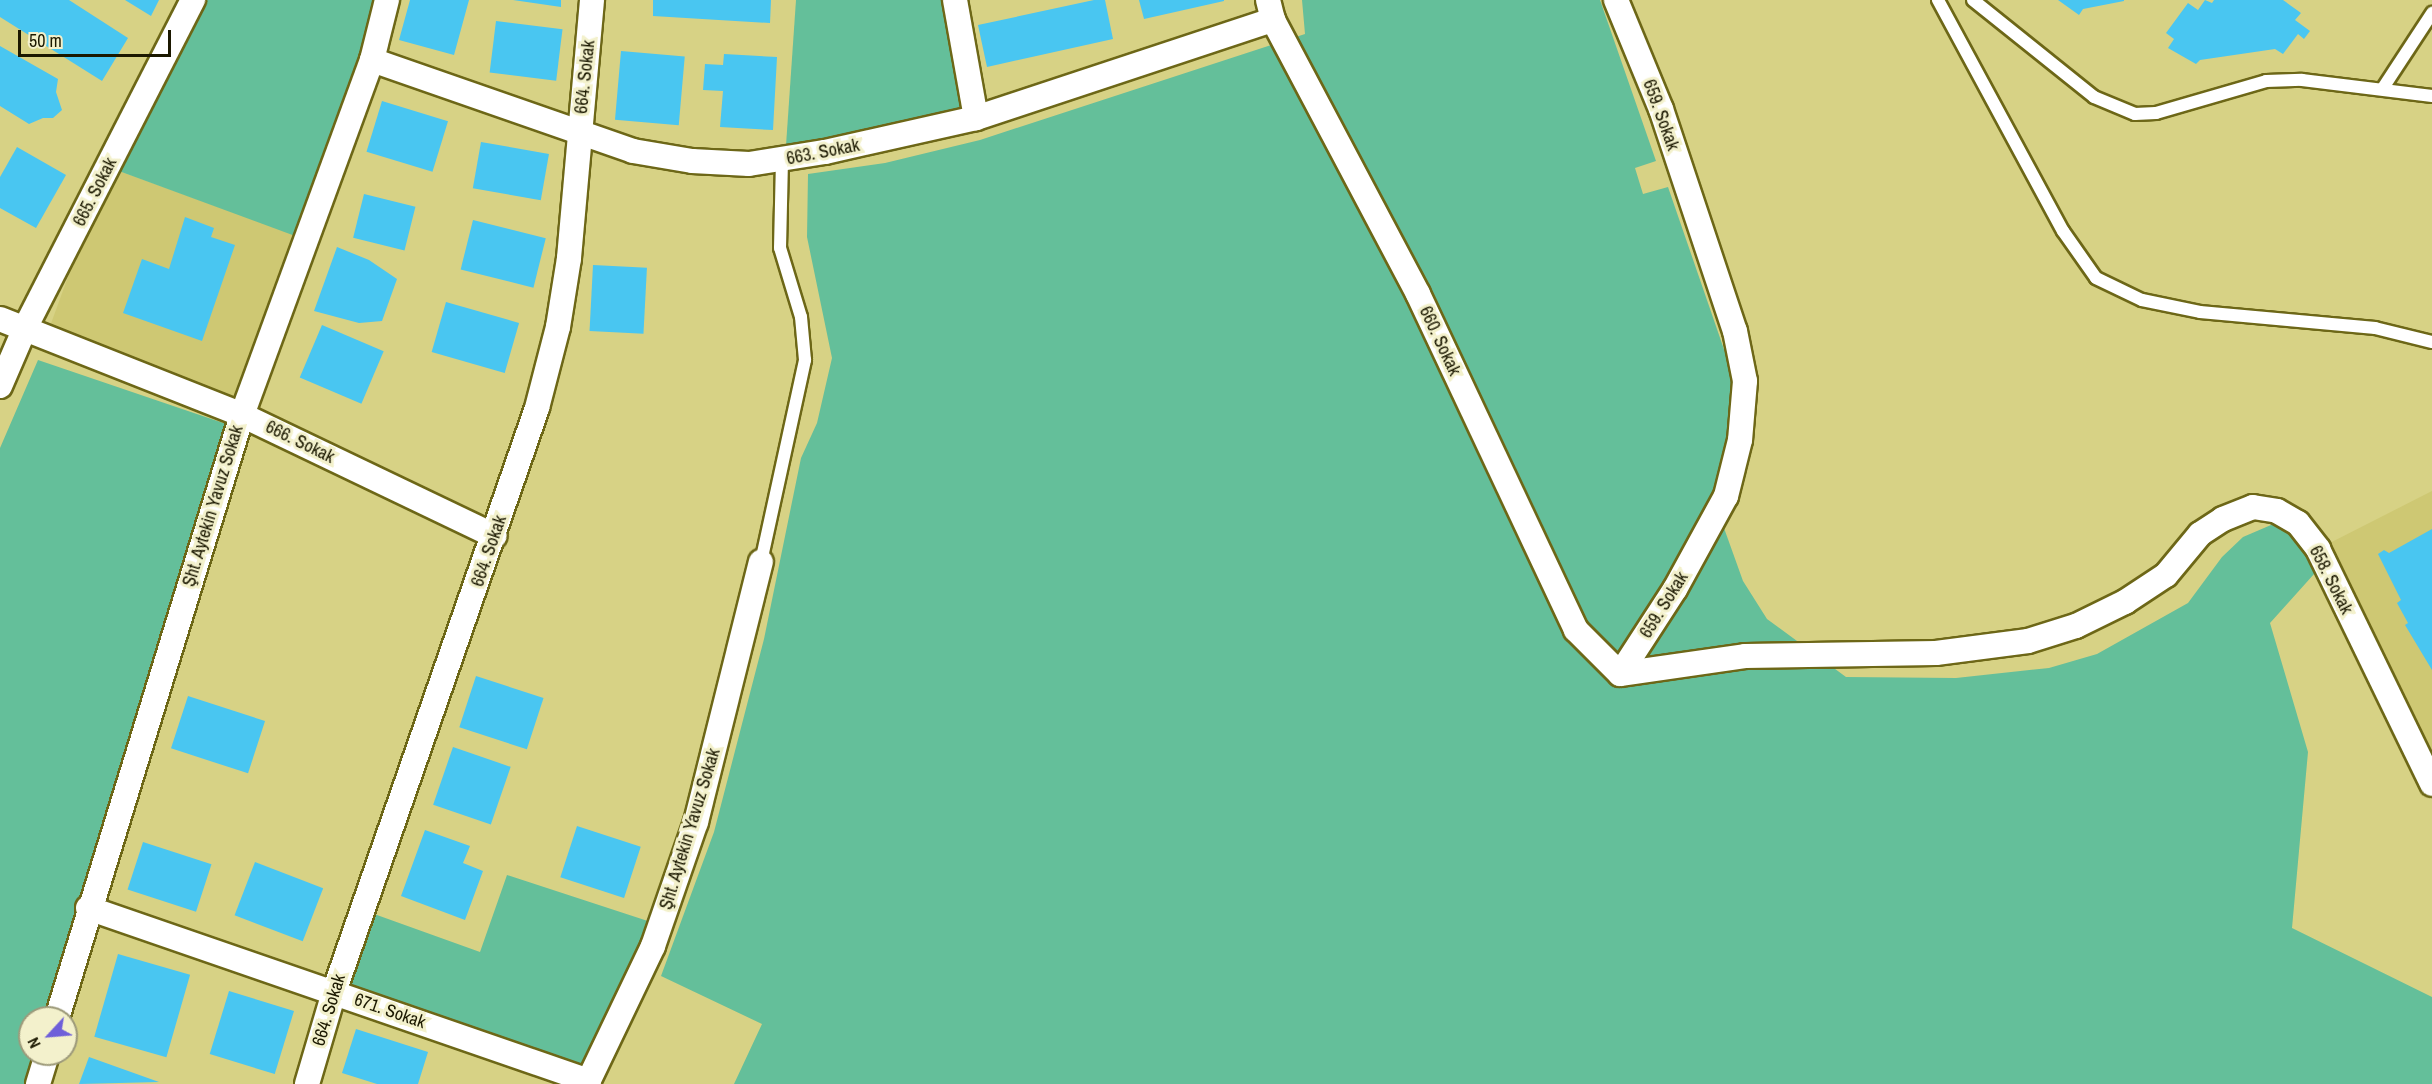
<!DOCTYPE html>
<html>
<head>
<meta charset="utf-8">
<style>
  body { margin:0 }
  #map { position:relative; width:2432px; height:1084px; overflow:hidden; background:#d7d285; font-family:"Archivo Narrow",sans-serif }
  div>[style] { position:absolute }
  .built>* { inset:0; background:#cec873; transform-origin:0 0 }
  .green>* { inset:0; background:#64bf9a }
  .building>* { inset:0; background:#49c6f1; transform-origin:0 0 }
  .roads { filter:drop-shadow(2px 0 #6d6717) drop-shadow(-2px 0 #6d6717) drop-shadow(0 2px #6d6717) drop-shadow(0 -2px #6d6717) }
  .service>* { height:12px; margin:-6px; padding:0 6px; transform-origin:6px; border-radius:6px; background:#fff }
  .minor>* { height:24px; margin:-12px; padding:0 12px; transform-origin:12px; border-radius:12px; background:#fff }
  span { translate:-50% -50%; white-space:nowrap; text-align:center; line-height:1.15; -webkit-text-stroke:6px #f3f1cc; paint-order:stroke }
  .street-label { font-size:18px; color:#1b1800 }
  .north { position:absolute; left:18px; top:1006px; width:60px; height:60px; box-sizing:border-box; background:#f3f1cc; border:2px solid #9d9a7a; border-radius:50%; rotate:244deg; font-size:16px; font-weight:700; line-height:24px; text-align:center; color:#1b1800 }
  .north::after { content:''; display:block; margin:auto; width:21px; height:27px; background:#6e5fd9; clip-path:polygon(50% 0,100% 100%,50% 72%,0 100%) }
  .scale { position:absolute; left:18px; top:30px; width:153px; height:27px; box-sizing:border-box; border:3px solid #1b1800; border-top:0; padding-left:8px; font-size:18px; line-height:21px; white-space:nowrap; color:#1b1800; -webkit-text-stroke:4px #f3f1cc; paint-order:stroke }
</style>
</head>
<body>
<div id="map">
  <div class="built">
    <div style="left:108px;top:167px;width:211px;height:181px;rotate:20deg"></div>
    <div style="clip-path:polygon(2432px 491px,2432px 784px,2318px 549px)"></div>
  </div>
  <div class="green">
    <div style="clip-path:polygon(193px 0,387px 0,306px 240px,108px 167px)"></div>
    <div style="clip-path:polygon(796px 0,955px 0,976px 118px,785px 160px)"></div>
    <div style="clip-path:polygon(1302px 0,1600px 0,1656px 161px,1635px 168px,1643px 194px,1668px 187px,1738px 390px,1715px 503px,1743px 581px,1767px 619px,1846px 677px,1956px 678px,2049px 668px,2097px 654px,2188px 603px,2222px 557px,2243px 537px,2271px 525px,2293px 527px,2323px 564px,2270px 623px,2308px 752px,2292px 928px,2432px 997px,2432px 1084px,734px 1084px,762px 1024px,661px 976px,714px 832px,764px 639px,801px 458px,817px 423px,832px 358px,807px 237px,808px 174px,885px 163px,980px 140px,1305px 34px)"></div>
    <div style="clip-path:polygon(38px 360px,238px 428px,59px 1018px,30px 1018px,30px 1054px,49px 1054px,41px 1084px,0 1084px,0 448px)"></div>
    <div style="clip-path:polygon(507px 875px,660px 925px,589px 1081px,334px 992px,363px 910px,480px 952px)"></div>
  </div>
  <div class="building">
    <div style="clip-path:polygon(0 0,69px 0,128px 38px,102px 81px,0 17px)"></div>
    <div style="clip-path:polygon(125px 0,159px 0,151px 16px)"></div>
    <div style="clip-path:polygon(410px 0,469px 0,454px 55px,399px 40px)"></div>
    <div style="clip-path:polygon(513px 0,561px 0,561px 7px)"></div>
    <div style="clip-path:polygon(653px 0,771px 0,770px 23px,653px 16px)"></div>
    <div style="clip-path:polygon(1094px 0,1105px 0,1113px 39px,987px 67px,978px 25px)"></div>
    <div style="clip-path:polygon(1139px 0,1224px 0,1224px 1px,1144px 19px)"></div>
    <div style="clip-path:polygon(2058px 0,2124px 0,2124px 1px,2083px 9px,2079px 15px)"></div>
    <div style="clip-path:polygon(2205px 0,2212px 3px,2214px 0,2283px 0,2301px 13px,2295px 20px,2310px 31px,2304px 39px,2298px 34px,2283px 54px,2275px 49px,2200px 60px,2196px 64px,2168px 48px,2174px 39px,2166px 33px,2188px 3px,2198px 10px)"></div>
    <div style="left:496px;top:21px;width:67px;height:52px;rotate:7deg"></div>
    <div style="clip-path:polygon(0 46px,58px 79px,56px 92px,62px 110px,53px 118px,43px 118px,29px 124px,0 106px)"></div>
    <div style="left:621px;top:51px;width:64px;height:69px;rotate:5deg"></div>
    <div style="clip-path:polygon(724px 54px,777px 57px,773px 130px,720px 127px,723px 91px,703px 90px,705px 64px,723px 65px)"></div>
    <div style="left:382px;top:101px;width:69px;height:53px;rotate:17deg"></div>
    <div style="left:481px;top:142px;width:69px;height:47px;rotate:10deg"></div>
    <div style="clip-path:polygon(17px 147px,66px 175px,36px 228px,0 208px,0 177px)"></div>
    <div style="left:364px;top:194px;width:53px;height:45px;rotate:14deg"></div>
    <div style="clip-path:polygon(185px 217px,214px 228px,211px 237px,235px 245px,202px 341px,123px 313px,142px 259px,169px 269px)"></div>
    <div style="left:473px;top:220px;width:75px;height:51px;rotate:14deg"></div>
    <div style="clip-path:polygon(337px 247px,369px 260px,397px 279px,382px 321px,359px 323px,314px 311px)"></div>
    <div style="left:593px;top:265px;width:54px;height:66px;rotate:3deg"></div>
    <div style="left:446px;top:302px;width:76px;height:52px;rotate:16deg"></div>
    <div style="left:322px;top:325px;width:67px;height:57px;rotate:23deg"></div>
    <div style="clip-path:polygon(2432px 529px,2432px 670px,2405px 625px,2408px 623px,2397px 603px,2401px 600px,2378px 554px,2384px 550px,2389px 553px)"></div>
    <div style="left:476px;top:676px;width:71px;height:54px;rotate:18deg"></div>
    <div style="left:188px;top:696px;width:81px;height:55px;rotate:18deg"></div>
    <div style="left:453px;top:747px;width:61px;height:61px;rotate:19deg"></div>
    <div style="left:577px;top:826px;width:67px;height:54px;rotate:18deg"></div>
    <div style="clip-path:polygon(425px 830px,470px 846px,463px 863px,483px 871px,465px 920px,401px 896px)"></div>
    <div style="left:143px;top:842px;width:72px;height:50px;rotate:18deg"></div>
    <div style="left:255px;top:862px;width:73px;height:57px;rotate:21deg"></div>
    <div style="left:118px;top:954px;width:75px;height:86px;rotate:16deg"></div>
    <div style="left:229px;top:991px;width:68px;height:66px;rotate:17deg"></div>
    <div style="clip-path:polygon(356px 1029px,428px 1052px,418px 1084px,377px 1084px,342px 1073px)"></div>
    <div style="clip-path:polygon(89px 1057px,159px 1082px,79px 1084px)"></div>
  </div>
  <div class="roads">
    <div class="service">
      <div style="left:1938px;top:0;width:263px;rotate:61.6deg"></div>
      <div style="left:2063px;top:231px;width:57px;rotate:54.9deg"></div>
      <div style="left:2096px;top:278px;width:51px;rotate:25.6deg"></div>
      <div style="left:2142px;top:300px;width:59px;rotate:11.7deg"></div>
      <div style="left:2200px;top:312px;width:176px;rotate:5.2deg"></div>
      <div style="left:2375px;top:328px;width:59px;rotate:13.8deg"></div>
      <div style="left:1973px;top:0;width:155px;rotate:38.7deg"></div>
      <div style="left:2094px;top:97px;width:44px;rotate:22.5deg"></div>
      <div style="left:2135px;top:114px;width:21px;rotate:-3deg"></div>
      <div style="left:2156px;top:113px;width:115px;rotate:-16.2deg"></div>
      <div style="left:2266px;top:81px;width:36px;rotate:-2deg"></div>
      <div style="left:2302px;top:80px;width:131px;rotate:7deg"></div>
      <div style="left:2383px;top:88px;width:90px;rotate:-56.8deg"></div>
      <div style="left:761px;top:562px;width:207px;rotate:-77.7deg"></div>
      <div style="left:805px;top:360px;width:43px;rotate:-95.3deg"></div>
      <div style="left:801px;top:317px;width:72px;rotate:-106.9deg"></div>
      <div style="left:780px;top:248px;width:88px;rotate:-88.7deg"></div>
    </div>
    <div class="minor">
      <div style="left:955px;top:0;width:120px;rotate:79.9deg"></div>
      <div style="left:1268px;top:0;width:21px;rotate:76deg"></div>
      <div style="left:1273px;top:20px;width:310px;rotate:62.1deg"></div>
      <div style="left:1418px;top:294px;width:371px;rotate:64.8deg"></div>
      <div style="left:1576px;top:630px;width:62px;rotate:45deg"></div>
      <div style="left:1616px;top:0;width:118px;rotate:67.6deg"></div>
      <div style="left:1661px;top:109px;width:234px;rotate:71.6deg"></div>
      <div style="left:1735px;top:331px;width:51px;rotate:78.7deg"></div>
      <div style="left:1745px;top:381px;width:59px;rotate:94.8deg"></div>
      <div style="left:1740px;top:440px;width:58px;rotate:104deg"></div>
      <div style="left:1726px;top:496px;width:106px;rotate:118.7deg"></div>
      <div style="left:1675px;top:589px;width:101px;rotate:122.9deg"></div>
      <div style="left:372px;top:60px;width:276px;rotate:19.2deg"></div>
      <div style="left:633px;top:151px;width:60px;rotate:9.6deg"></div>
      <div style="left:692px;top:161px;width:57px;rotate:3deg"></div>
      <div style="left:749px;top:164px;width:77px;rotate:-9deg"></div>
      <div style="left:825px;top:152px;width:155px;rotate:-12.7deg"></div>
      <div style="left:976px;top:118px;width:313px;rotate:-18.3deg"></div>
      <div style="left:0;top:319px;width:260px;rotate:21.6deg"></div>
      <div style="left:242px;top:415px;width:280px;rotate:25.6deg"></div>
      <div style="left:0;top:386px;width:63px;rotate:-66.7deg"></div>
      <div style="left:25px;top:328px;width:369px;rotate:-62.9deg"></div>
      <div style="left:1620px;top:674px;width:126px;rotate:-8.2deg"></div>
      <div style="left:1745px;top:656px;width:191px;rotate:-0.9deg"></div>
      <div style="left:1936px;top:653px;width:93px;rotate:-7.4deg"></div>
      <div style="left:2028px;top:641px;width:50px;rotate:-17.4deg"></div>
      <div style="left:2076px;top:626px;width:55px;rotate:-26.1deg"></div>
      <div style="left:2125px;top:602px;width:49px;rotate:-33.4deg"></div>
      <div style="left:2166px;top:575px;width:53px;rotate:-50.3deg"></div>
      <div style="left:2200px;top:534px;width:27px;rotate:-33deg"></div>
      <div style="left:2223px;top:519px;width:32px;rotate:-22deg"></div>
      <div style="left:2253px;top:507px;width:24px;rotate:9deg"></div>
      <div style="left:2277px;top:511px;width:24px;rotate:30deg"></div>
      <div style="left:2298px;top:523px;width:33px;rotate:52deg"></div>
      <div style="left:2318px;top:549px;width:261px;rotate:64.1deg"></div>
      <div style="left:88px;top:908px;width:530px;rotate:19.05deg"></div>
      <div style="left:57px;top:1018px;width:631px;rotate:-72.94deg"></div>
      <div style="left:242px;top:415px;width:378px;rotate:-69.9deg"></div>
      <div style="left:372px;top:60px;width:62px;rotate:-76deg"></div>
      <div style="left:38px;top:1084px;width:31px;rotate:-73deg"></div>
      <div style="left:307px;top:1084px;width:96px;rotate:-73.6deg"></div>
      <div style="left:334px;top:992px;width:618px;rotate:-70.83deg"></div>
      <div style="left:537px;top:408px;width:84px;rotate:-75.5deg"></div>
      <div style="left:558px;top:327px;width:70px;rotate:-80.9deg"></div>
      <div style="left:569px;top:258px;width:259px;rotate:-84.9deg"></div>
      <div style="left:587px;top:1084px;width:153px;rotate:-64.4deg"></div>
      <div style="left:653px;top:946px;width:131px;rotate:-70.9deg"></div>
      <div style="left:696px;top:822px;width:268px;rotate:-76deg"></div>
    </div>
  </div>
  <div class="street-label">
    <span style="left:585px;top:77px;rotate:-84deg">664. Sokak</span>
    <span style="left:1661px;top:115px;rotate:70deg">659. Sokak</span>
    <span style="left:823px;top:152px;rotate:-11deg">663. Sokak</span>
    <span style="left:95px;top:192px;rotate:-63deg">665. Sokak</span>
    <span style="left:1440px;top:341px;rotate:65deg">660. Sokak</span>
    <span style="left:300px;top:442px;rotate:26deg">666. Sokak</span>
    <span style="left:213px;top:506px;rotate:-73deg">Şht. Aytekin Yavuz Sokak</span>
    <span style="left:489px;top:551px;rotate:-71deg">664. Sokak</span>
    <span style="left:2331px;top:580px;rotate:63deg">658. Sokak</span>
    <span style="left:1664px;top:605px;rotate:-58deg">659. Sokak</span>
    <span style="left:690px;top:829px;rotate:-73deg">Şht. Aytekin Yavuz Sokak</span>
    <span style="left:329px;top:1010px;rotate:-73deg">664. Sokak</span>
    <span style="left:390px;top:1011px;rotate:19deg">671. Sokak</span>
  </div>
  <div class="north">N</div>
  <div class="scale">50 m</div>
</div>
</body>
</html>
